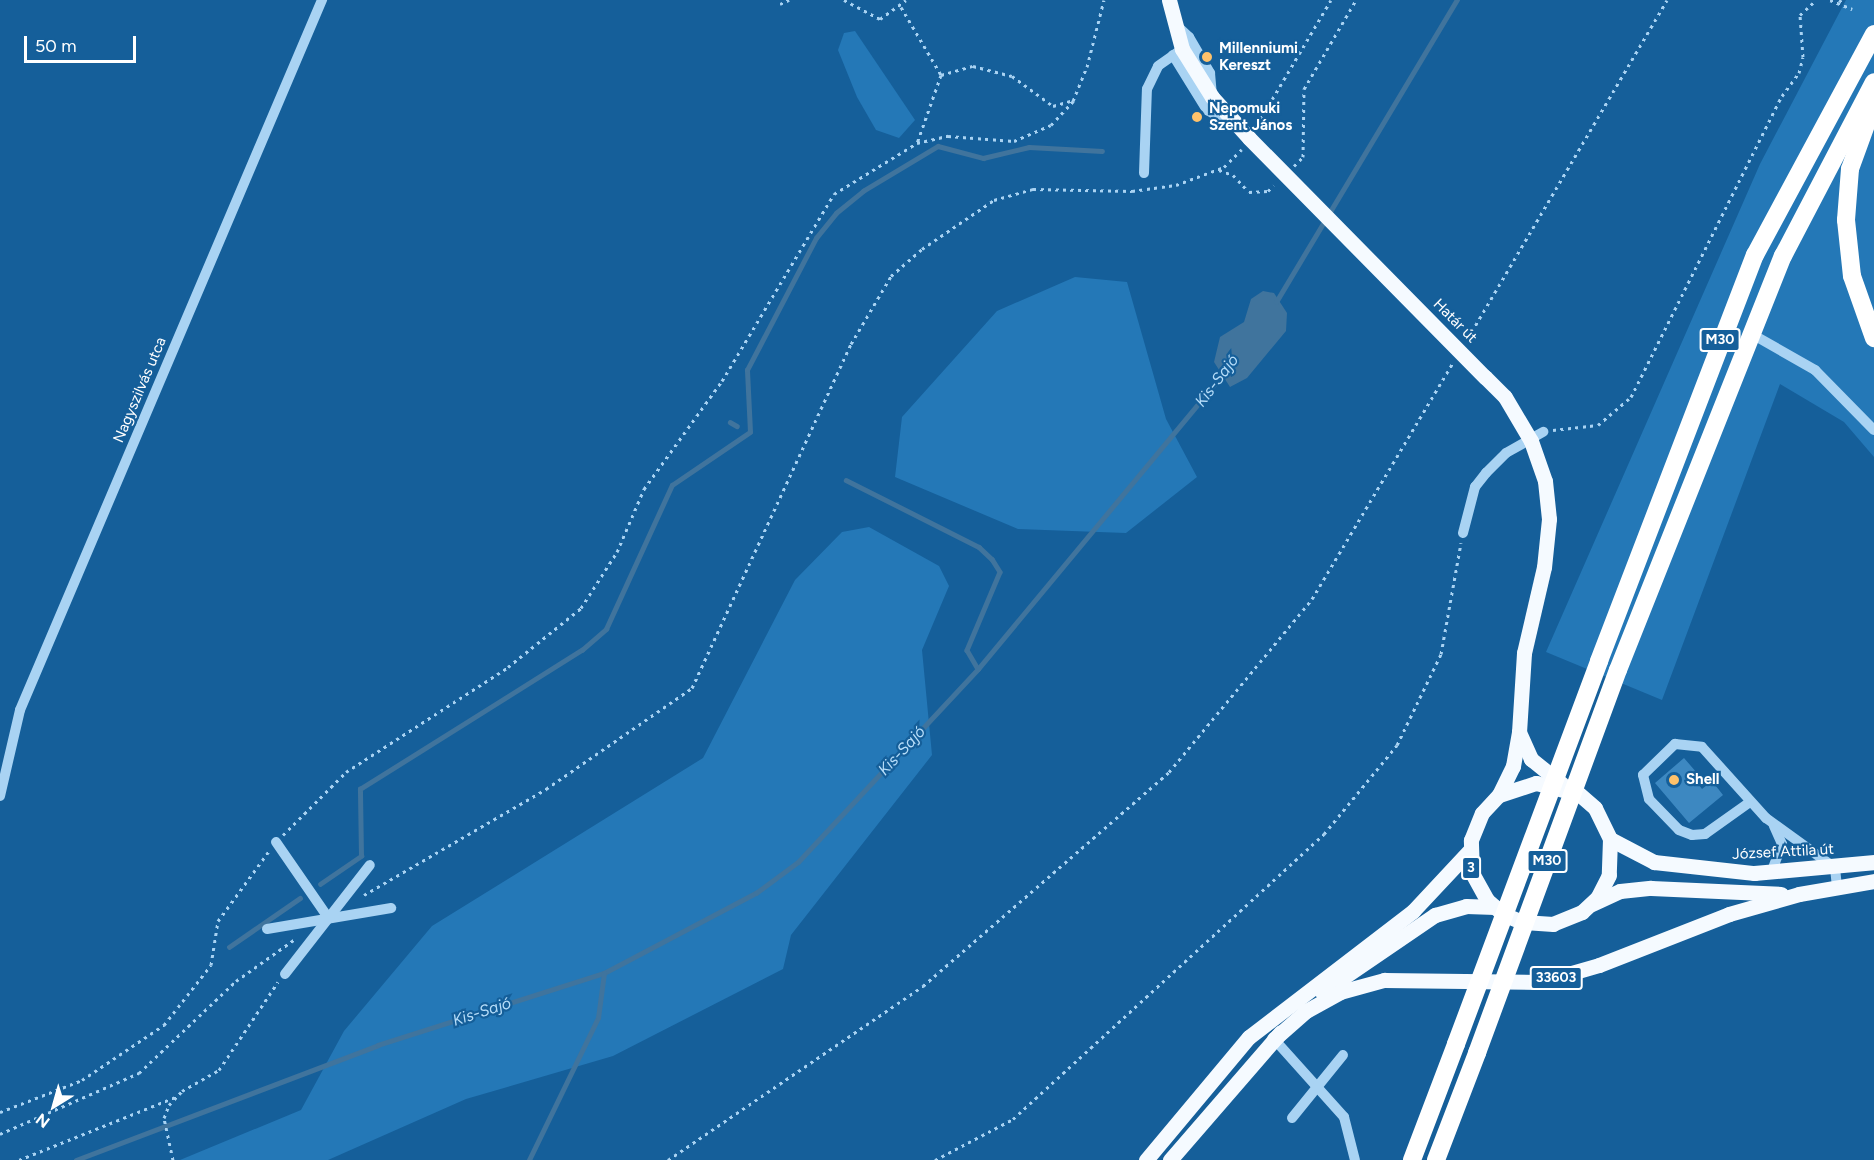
<!DOCTYPE html>
<html>
<head>
<meta charset="utf-8">
<style>
  body { margin:0 }
  #map { position:relative; width:1874px; height:1160px; overflow:hidden; background:#155f9a; font-family:Figtree,sans-serif }
  div>[style] { position:absolute }
  .green>* { inset:0; background:#2478b7 }
  .water>* { inset:0; background:#40749d }
  .stream>* { height:4.5px; margin:-2.25px; padding:0 2.25px; transform-origin:2.25px; border-radius:2.25px; background:#40749d }
  .building>* { inset:0; background:#3d88c1 }
  .path>* { height:3px; margin-top:-1.5px; transform-origin:0; background:repeating-linear-gradient(90deg,#a9d3f3 0 3px,transparent 0 7.5px) }
  .minor>* { height:10px; margin:-5px; padding:0 5px; transform-origin:5px; border-radius:5px; background:#a9d3f3 }
  .major>* { height:15px; margin:-7.5px; padding:0 7.5px; transform-origin:7.5px; border-radius:7.5px; background:#f5faff }
  .highway>* { height:18px; margin:-9px; padding:0 9px; transform-origin:9px; border-radius:9px; background:#fff }
  .major-bridge>* { height:15px; margin:-7.5px; padding:0 7.5px; transform-origin:7.5px; border-radius:7.5px; background:#f5faff }
  .highway-bridge>* { height:18px; margin:-9px; padding:0 9px; transform-origin:9px; border-radius:9px; background:#fff }
  .dots>* { width:16px; height:16px; translate:-50% -50%; box-sizing:border-box; border:3px solid #155f9a; border-radius:50% }
  span { translate:-50% -50%; white-space:nowrap; text-align:center; line-height:1.15; -webkit-text-stroke:4.5px #155f9a; paint-order:stroke }
  .shield-label span { padding:2px 4px; background:#155f9a; border:2px solid; border-radius:4px; -webkit-text-stroke-width:0 }
  .shield-label { font-size:14px; color:#fff; font-weight:700 }
  .poi-label { font-size:15px; color:#fff; font-weight:700 }
  .left { translate:0 -50%; text-align:left }
  .street-label { font-size:15px; color:#fff }
  .water-label { font-size:16px; color:#b6ddf9; font-style:italic }
  .north { position:absolute; left:24px; top:1076px; width:60px; height:60px; -webkit-text-stroke:4px #155f9a; paint-order:stroke; rotate:217deg; font-size:16px; font-weight:700; line-height:24px; text-align:center; color:#fff }
  .north::after { content:''; display:block; margin:auto; width:21px; height:27px; background:#fff; clip-path:polygon(50% 0,100% 100%,50% 72%,0 100%) }
  .scale { position:absolute; left:24px; top:36px; width:112px; height:27px; box-sizing:border-box; border:3px solid #fff; border-top:0; padding-left:8px; font-size:18px; line-height:21px; white-space:nowrap; color:#fff; -webkit-text-stroke:4px #155f9a; paint-order:stroke }
</style>
</head>
<body>
<div id="map">
  <div class="green">
    <div style="clip-path:polygon(1846px 0,1874px 0,1874px 457px,1844px 422px,1780px 384px,1662px 700px,1546px 652px,1760px 164px)"></div>
    <div style="clip-path:polygon(855px 31px,915px 120px,899px 138px,876px 130px,857px 97px,838px 50px,844px 33px)"></div>
    <div style="clip-path:polygon(1075px 277px,1127px 282px,1166px 419px,1197px 477px,1126px 533px,1018px 529px,895px 477px,902px 417px,997px 311px)"></div>
    <div style="clip-path:polygon(869px 527px,939px 566px,949px 586px,922px 650px,932px 755px,791px 935px,783px 969px,613px 1056px,466px 1099px,328px 1160px,180px 1160px,301px 1110px,344px 1031px,432px 926px,703px 758px,795px 580px,842px 532px)"></div>
  </div>
  <div class="water">
    <div style="clip-path:polygon(1263px 291px,1274px 293px,1287px 313px,1286px 331px,1247px 378px,1230px 387px,1214px 362px,1220px 337px,1244px 322px,1251px 299px)"></div>
  </div>
  <div class="stream">
    <div style="left:1276px;top:302px;width:352px;rotate:-59.1deg"></div>
    <div style="left:730px;top:422px;width:8px;rotate:30deg"></div>
    <div style="left:750px;top:432px;width:62px;rotate:-92.8deg"></div>
    <div style="left:747px;top:370px;width:149px;rotate:-62.4deg"></div>
    <div style="left:816px;top:238px;width:32px;rotate:-51deg"></div>
    <div style="left:836px;top:213px;width:35px;rotate:-39deg"></div>
    <div style="left:863px;top:191px;width:87px;rotate:-31deg"></div>
    <div style="left:938px;top:146px;width:47px;rotate:14.9deg"></div>
    <div style="left:983px;top:158px;width:47px;rotate:-13.4deg"></div>
    <div style="left:1029px;top:147px;width:73px;rotate:3.1deg"></div>
    <div style="left:846px;top:480px;width:149px;rotate:26.7deg"></div>
    <div style="left:979px;top:547px;width:18px;rotate:43deg"></div>
    <div style="left:992px;top:559px;width:15px;rotate:58deg"></div>
    <div style="left:1000px;top:572px;width:85px;rotate:112.9deg"></div>
    <div style="left:967px;top:650px;width:22px;rotate:60deg"></div>
    <div style="left:320px;top:884px;width:50px;rotate:-34.3deg"></div>
    <div style="left:361px;top:856px;width:67px;rotate:-90.9deg"></div>
    <div style="left:360px;top:789px;width:262px;rotate:-32.1deg"></div>
    <div style="left:582px;top:650px;width:32px;rotate:-41deg"></div>
    <div style="left:606px;top:629px;width:158px;rotate:-65.4deg"></div>
    <div style="left:672px;top:485px;width:94px;rotate:-34.2deg"></div>
    <div style="left:229px;top:947px;width:86px;rotate:-34.6deg"></div>
    <div style="left:76px;top:1160px;width:323px;rotate:-20.8deg"></div>
    <div style="left:378px;top:1045px;width:237px;rotate:-17.7deg"></div>
    <div style="left:604px;top:973px;width:172px;rotate:-27.8deg"></div>
    <div style="left:756px;top:893px;width:52px;rotate:-36.4deg"></div>
    <div style="left:798px;top:862px;width:264px;rotate:-47deg"></div>
    <div style="left:978px;top:669px;width:386px;rotate:-50.3deg"></div>
    <div style="left:529px;top:1160px;width:158px;rotate:-64.1deg"></div>
    <div style="left:598px;top:1018px;width:45px;rotate:-82.4deg"></div>
  </div>
  <div class="building">
    <div style="clip-path:polygon(1684px 758px,1697px 773px,1693px 777px,1702px 789px,1712px 781px,1723px 795px,1689px 823px,1655px 783px)"></div>
  </div>
  <div class="path">
    <div style="left:844px;top:0;width:41px;rotate:27.8deg"></div>
    <div style="left:880px;top:19px;width:32px;rotate:-36deg"></div>
    <div style="left:1830px;top:0;width:24px;rotate:22deg"></div>
    <div style="left:1839px;top:0;width:7px;rotate:34deg"></div>
    <div style="left:780px;top:4px;width:10px;rotate:-24deg"></div>
    <div style="left:901px;top:7px;width:79px;rotate:59.5deg"></div>
    <div style="left:941px;top:75px;width:72px;rotate:109.4deg"></div>
    <div style="left:941px;top:75px;width:33px;rotate:-16deg"></div>
    <div style="left:973px;top:66px;width:40px;rotate:14.4deg"></div>
    <div style="left:1012px;top:76px;width:51px;rotate:36.2deg"></div>
    <div style="left:1053px;top:106px;width:19px;rotate:-16deg"></div>
    <div style="left:1257px;top:125px;width:145px;rotate:-59.4deg"></div>
    <div style="left:1294px;top:166px;width:13px;rotate:-45deg"></div>
    <div style="left:1303px;top:157px;width:68px;rotate:-89.2deg"></div>
    <div style="left:1304px;top:89px;width:103px;rotate:-59.7deg"></div>
    <div style="left:1219px;top:170px;width:15px;rotate:20deg"></div>
    <div style="left:1233px;top:175px;width:23px;rotate:47deg"></div>
    <div style="left:1249px;top:192px;width:19px;rotate:-3deg"></div>
    <div style="left:1268px;top:191px;width:8px;rotate:-45deg"></div>
    <div style="left:1468px;top:338px;width:392px;rotate:-59.5deg"></div>
    <div style="left:1553px;top:430px;width:45px;rotate:-6.3deg"></div>
    <div style="left:1598px;top:425px;width:43px;rotate:-40.3deg"></div>
    <div style="left:1631px;top:397px;width:337px;rotate:-63.4deg"></div>
    <div style="left:1782px;top:96px;width:29px;rotate:-54deg"></div>
    <div style="left:1799px;top:73px;width:16px;rotate:-76deg"></div>
    <div style="left:1803px;top:57px;width:42px;rotate:-94.1deg"></div>
    <div style="left:1800px;top:15px;width:22px;rotate:-43deg"></div>
    <div style="left:283px;top:835px;width:89px;rotate:-45deg"></div>
    <div style="left:346px;top:772px;width:193px;rotate:-32.9deg"></div>
    <div style="left:508px;top:667px;width:94px;rotate:-38.9deg"></div>
    <div style="left:581px;top:608px;width:67px;rotate:-57.3deg"></div>
    <div style="left:617px;top:552px;width:69px;rotate:-66.8deg"></div>
    <div style="left:644px;top:489px;width:133px;rotate:-54.2deg"></div>
    <div style="left:722px;top:381px;width:218px;rotate:-59.1deg"></div>
    <div style="left:834px;top:194px;width:97px;rotate:-31.6deg"></div>
    <div style="left:917px;top:143px;width:32px;rotate:-13deg"></div>
    <div style="left:948px;top:136px;width:66px;rotate:4.3deg"></div>
    <div style="left:1014px;top:141px;width:40px;rotate:-23.4deg"></div>
    <div style="left:1051px;top:125px;width:33px;rotate:-47deg"></div>
    <div style="left:1073px;top:101px;width:37px;rotate:-68deg"></div>
    <div style="left:1087px;top:67px;width:69px;rotate:-75.8deg"></div>
    <div style="left:364px;top:895px;width:211px;rotate:-30.2deg"></div>
    <div style="left:546px;top:789px;width:178px;rotate:-34.7deg"></div>
    <div style="left:692px;top:688px;width:379px;rotate:-65.2deg"></div>
    <div style="left:851px;top:344px;width:79px;rotate:-59.5deg"></div>
    <div style="left:891px;top:276px;width:41px;rotate:-41.1deg"></div>
    <div style="left:922px;top:249px;width:87px;rotate:-34.2deg"></div>
    <div style="left:994px;top:200px;width:41px;rotate:-15.8deg"></div>
    <div style="left:1033px;top:189px;width:99px;rotate:1.2deg"></div>
    <div style="left:1132px;top:191px;width:44px;rotate:-7.8deg"></div>
    <div style="left:1176px;top:185px;width:51px;rotate:-20.6deg"></div>
    <div style="left:1224px;top:167px;width:25px;rotate:-45deg"></div>
    <div style="left:0;top:1112px;width:88px;rotate:-21.3deg"></div>
    <div style="left:82px;top:1080px;width:99px;rotate:-33.9deg"></div>
    <div style="left:164px;top:1025px;width:76px;rotate:-51.9deg"></div>
    <div style="left:211px;top:965px;width:45px;rotate:-81deg"></div>
    <div style="left:218px;top:921px;width:87px;rotate:-53.9deg"></div>
    <div style="left:0;top:1134px;width:152px;rotate:-23.7deg"></div>
    <div style="left:139px;top:1073px;width:134px;rotate:-43.5deg"></div>
    <div style="left:236px;top:981px;width:72px;rotate:-35.4deg"></div>
    <div style="left:19px;top:1160px;width:169px;rotate:-21.9deg"></div>
    <div style="left:173px;top:1160px;width:43px;rotate:-102.1deg"></div>
    <div style="left:164px;top:1118px;width:14px;rotate:-69deg"></div>
    <div style="left:169px;top:1105px;width:19px;rotate:-47deg"></div>
    <div style="left:182px;top:1091px;width:43px;rotate:-29.6deg"></div>
    <div style="left:219px;top:1070px;width:106px;rotate:-56.2deg"></div>
    <div style="left:668px;top:1160px;width:309px;rotate:-34.3deg"></div>
    <div style="left:923px;top:986px;width:326px;rotate:-41deg"></div>
    <div style="left:1169px;top:772px;width:224px;rotate:-50.4deg"></div>
    <div style="left:1312px;top:599px;width:274px;rotate:-59.2deg"></div>
    <div style="left:935px;top:1160px;width:88px;rotate:-27.7deg"></div>
    <div style="left:1013px;top:1119px;width:422px;rotate:-42.5deg"></div>
    <div style="left:1324px;top:834px;width:115px;rotate:-50.6deg"></div>
    <div style="left:1397px;top:745px;width:101px;rotate:-64.2deg"></div>
    <div style="left:1441px;top:654px;width:113px;rotate:-79.8deg"></div>
  </div>
  <div class="minor">
    <div style="left:1176px;top:25px;width:18px;rotate:43deg"></div>
    <div style="left:1189px;top:37px;width:42px;rotate:59.7deg"></div>
    <div style="left:1210px;top:73px;width:24px;rotate:85deg"></div>
    <div style="left:1173px;top:55px;width:65px;rotate:58.3deg"></div>
    <div style="left:1207px;top:110px;width:34px;rotate:30deg"></div>
    <div style="left:1144px;top:173px;width:84px;rotate:-88deg"></div>
    <div style="left:1147px;top:89px;width:25px;rotate:-64deg"></div>
    <div style="left:1158px;top:66px;width:29px;rotate:-35deg"></div>
    <div style="left:1750px;top:333px;width:75px;rotate:29.6deg"></div>
    <div style="left:1815px;top:370px;width:84px;rotate:45.5deg"></div>
    <div style="left:1463px;top:533px;width:48px;rotate:-75.4deg"></div>
    <div style="left:1475px;top:487px;width:18px;rotate:-52deg"></div>
    <div style="left:1486px;top:473px;width:28px;rotate:-45deg"></div>
    <div style="left:1506px;top:453px;width:43px;rotate:-29.6deg"></div>
    <div style="left:0;top:796px;width:88px;rotate:-76.9deg"></div>
    <div style="left:20px;top:710px;width:772px;rotate:-66.96deg"></div>
    <div style="left:1750px;top:802px;width:55px;rotate:144.6deg"></div>
    <div style="left:1705px;top:834px;width:13px;rotate:176deg"></div>
    <div style="left:1692px;top:835px;width:14px;rotate:-159deg"></div>
    <div style="left:1679px;top:830px;width:43px;rotate:-134.1deg"></div>
    <div style="left:1649px;top:799px;width:25px;rotate:-104deg"></div>
    <div style="left:1643px;top:775px;width:45px;rotate:-44.1deg"></div>
    <div style="left:1675px;top:744px;width:27px;rotate:6deg"></div>
    <div style="left:1702px;top:747px;width:96px;rotate:48deg"></div>
    <div style="left:1766px;top:818px;width:85px;rotate:35.9deg"></div>
    <div style="left:1835px;top:868px;width:20px;rotate:84deg"></div>
    <div style="left:276px;top:842px;width:90px;rotate:55.4deg"></div>
    <div style="left:1771px;top:873px;width:31px;rotate:-69deg"></div>
    <div style="left:1782px;top:844px;width:20px;rotate:-114deg"></div>
    <div style="left:267px;top:929px;width:126px;rotate:-9.6deg"></div>
    <div style="left:285px;top:974px;width:138px;rotate:-52.1deg"></div>
    <div style="left:1274px;top:1039px;width:105px;rotate:48.1deg"></div>
    <div style="left:1344px;top:1117px;width:44px;rotate:75.7deg"></div>
    <div style="left:1292px;top:1118px;width:81px;rotate:-51deg"></div>
  </div>
  <div class="major">
    <div style="left:1169px;top:0;width:51px;rotate:75.1deg"></div>
    <div style="left:1182px;top:49px;width:57px;rotate:58deg"></div>
    <div style="left:1212px;top:97px;width:55px;rotate:47.9deg"></div>
    <div style="left:1485px;top:377px;width:28px;rotate:45deg"></div>
    <div style="left:1505px;top:397px;width:51px;rotate:59.4deg"></div>
    <div style="left:1531px;top:441px;width:42px;rotate:70.7deg"></div>
    <div style="left:1545px;top:481px;width:38px;rotate:84deg"></div>
    <div style="left:1549px;top:519px;width:48px;rotate:95.9deg"></div>
    <div style="left:1544px;top:567px;width:88px;rotate:103.1deg"></div>
    <div style="left:1524px;top:653px;width:79px;rotate:93.6deg"></div>
    <div style="left:1519px;top:732px;width:35px;rotate:100deg"></div>
    <div style="left:1513px;top:766px;width:32px;rotate:116deg"></div>
    <div style="left:1519px;top:732px;width:30px;rotate:66deg"></div>
    <div style="left:1531px;top:759px;width:40px;rotate:39deg"></div>
    <div style="left:1610px;top:839px;width:36px;rotate:92deg"></div>
    <div style="left:1609px;top:875px;width:25px;rotate:117deg"></div>
    <div style="left:1598px;top:897px;width:22px;rotate:137deg"></div>
    <div style="left:1582px;top:912px;width:31px;rotate:158deg"></div>
    <div style="left:1553px;top:924px;width:31px;rotate:-176deg"></div>
    <div style="left:1522px;top:922px;width:21px;rotate:-157deg"></div>
    <div style="left:1503px;top:914px;width:21px;rotate:-139deg"></div>
    <div style="left:1487px;top:900px;width:31px;rotate:-119deg"></div>
    <div style="left:1472px;top:873px;width:33px;rotate:-92deg"></div>
    <div style="left:1471px;top:840px;width:29px;rotate:-68deg"></div>
    <div style="left:1482px;top:813px;width:25px;rotate:-47deg"></div>
    <div style="left:1499px;top:795px;width:39px;rotate:-18deg"></div>
    <div style="left:1536px;top:783px;width:44px;rotate:14.3deg"></div>
    <div style="left:1579px;top:794px;width:21px;rotate:41deg"></div>
    <div style="left:1595px;top:808px;width:34px;rotate:64deg"></div>
    <div style="left:1610px;top:839px;width:50px;rotate:27.6deg"></div>
    <div style="left:1654px;top:862px;width:101px;rotate:6.3deg"></div>
    <div style="left:1754px;top:873px;width:121px;rotate:-5.2deg"></div>
    <div style="left:1592px;top:904px;width:31px;rotate:-25deg"></div>
    <div style="left:1620px;top:891px;width:31px;rotate:-6deg"></div>
    <div style="left:1651px;top:888px;width:130px;rotate:2.6deg"></div>
    <div style="left:1322px;top:992px;width:137px;rotate:-34.3deg"></div>
    <div style="left:1435px;top:915px;width:32px;rotate:-16deg"></div>
    <div style="left:1466px;top:906px;width:29px;rotate:2deg"></div>
    <div style="left:1274px;top:1039px;width:43px;rotate:-41.2deg"></div>
    <div style="left:1306px;top:1011px;width:39px;rotate:-29deg"></div>
    <div style="left:1340px;top:992px;width:46px;rotate:-15.3deg"></div>
    <div style="left:1384px;top:980px;width:156px;rotate:0.7deg"></div>
    <div style="left:1540px;top:982px;width:61px;rotate:-16.1deg"></div>
    <div style="left:1599px;top:965px;width:140px;rotate:-21.4deg"></div>
    <div style="left:1729px;top:914px;width:73px;rotate:-15.9deg"></div>
    <div style="left:1799px;top:894px;width:76px;rotate:-9.8deg"></div>
    <div style="left:1146px;top:1160px;width:160px;rotate:-50.1deg"></div>
    <div style="left:1249px;top:1037px;width:207px;rotate:-37.5deg"></div>
    <div style="left:1413px;top:911px;width:85px;rotate:-46.9deg"></div>
    <div style="left:1170px;top:1160px;width:169px;rotate:-49.1deg"></div>
  </div>
  <div class="highway">
    <div style="left:1874px;top:103px;width:70px;rotate:110deg"></div>
    <div style="left:1850px;top:169px;width:51px;rotate:94.5deg"></div>
    <div style="left:1846px;top:220px;width:56px;rotate:83.9deg"></div>
    <div style="left:1852px;top:276px;width:66px;rotate:70.5deg"></div>
    <div style="left:1599px;top:661px;width:435px;rotate:-69deg"></div>
    <div style="left:1755px;top:255px;width:251px;rotate:-61.7deg"></div>
    <div style="left:1618px;top:670px;width:446px;rotate:-68.3deg"></div>
    <div style="left:1783px;top:256px;width:196px;rotate:-62.4deg"></div>
    <div style="left:1412px;top:1160px;width:124px;rotate:-69.2deg"></div>
    <div style="left:1436px;top:1160px;width:115px;rotate:-69deg"></div>
  </div>
  <div class="major-bridge">
    <div style="left:1249px;top:138px;width:336px;rotate:45.4deg"></div>
  </div>
  <div class="highway-bridge">
    <div style="left:1456px;top:1044px;width:409px;rotate:-69.5deg"></div>
    <div style="left:1477px;top:1053px;width:408px;rotate:-69.8deg"></div>
  </div>
  <div class="dots">
    <div style="left:1207px;top:57px;background:#ffc26b"></div>
    <div style="left:1197px;top:117px;background:#ffc26b"></div>
    <div style="left:1674px;top:780px;background:#ffc26b"></div>
  </div>
  <div class="shield-label">
    <span style="left:1720px;top:340px">M30</span>
    <span style="left:1547px;top:861px">M30</span>
    <span style="left:1471px;top:868px">3</span>
    <span style="left:1556px;top:978px">33603</span>
  </div>
  <div class="poi-label">
    <span class="left" style="left:1219px;top:57px">Millenniumi<br>Kereszt</span>
    <span class="left" style="left:1209px;top:117px">Nepomuki<br>Szent János</span>
    <span class="left" style="left:1686px;top:780px">Shell</span>
  </div>
  <div class="street-label">
    <span style="left:1455px;top:321px;rotate:45deg">Határ út</span>
    <span style="left:140px;top:390px;rotate:-67deg">Nagyszilvás utca</span>
    <span style="left:1783px;top:852px;rotate:-3deg">József Attila út</span>
  </div>
  <div class="water-label">
    <span style="left:1217px;top:381px;rotate:-53deg">Kis-Sajó</span>
    <span style="left:902px;top:751px;rotate:-47deg">Kis-Sajó</span>
    <span style="left:482px;top:1012px;rotate:-18deg">Kis-Sajó</span>
  </div>
  <div class="north">N</div>
  <div class="scale">50 m</div>
</div>
</body>
</html>
